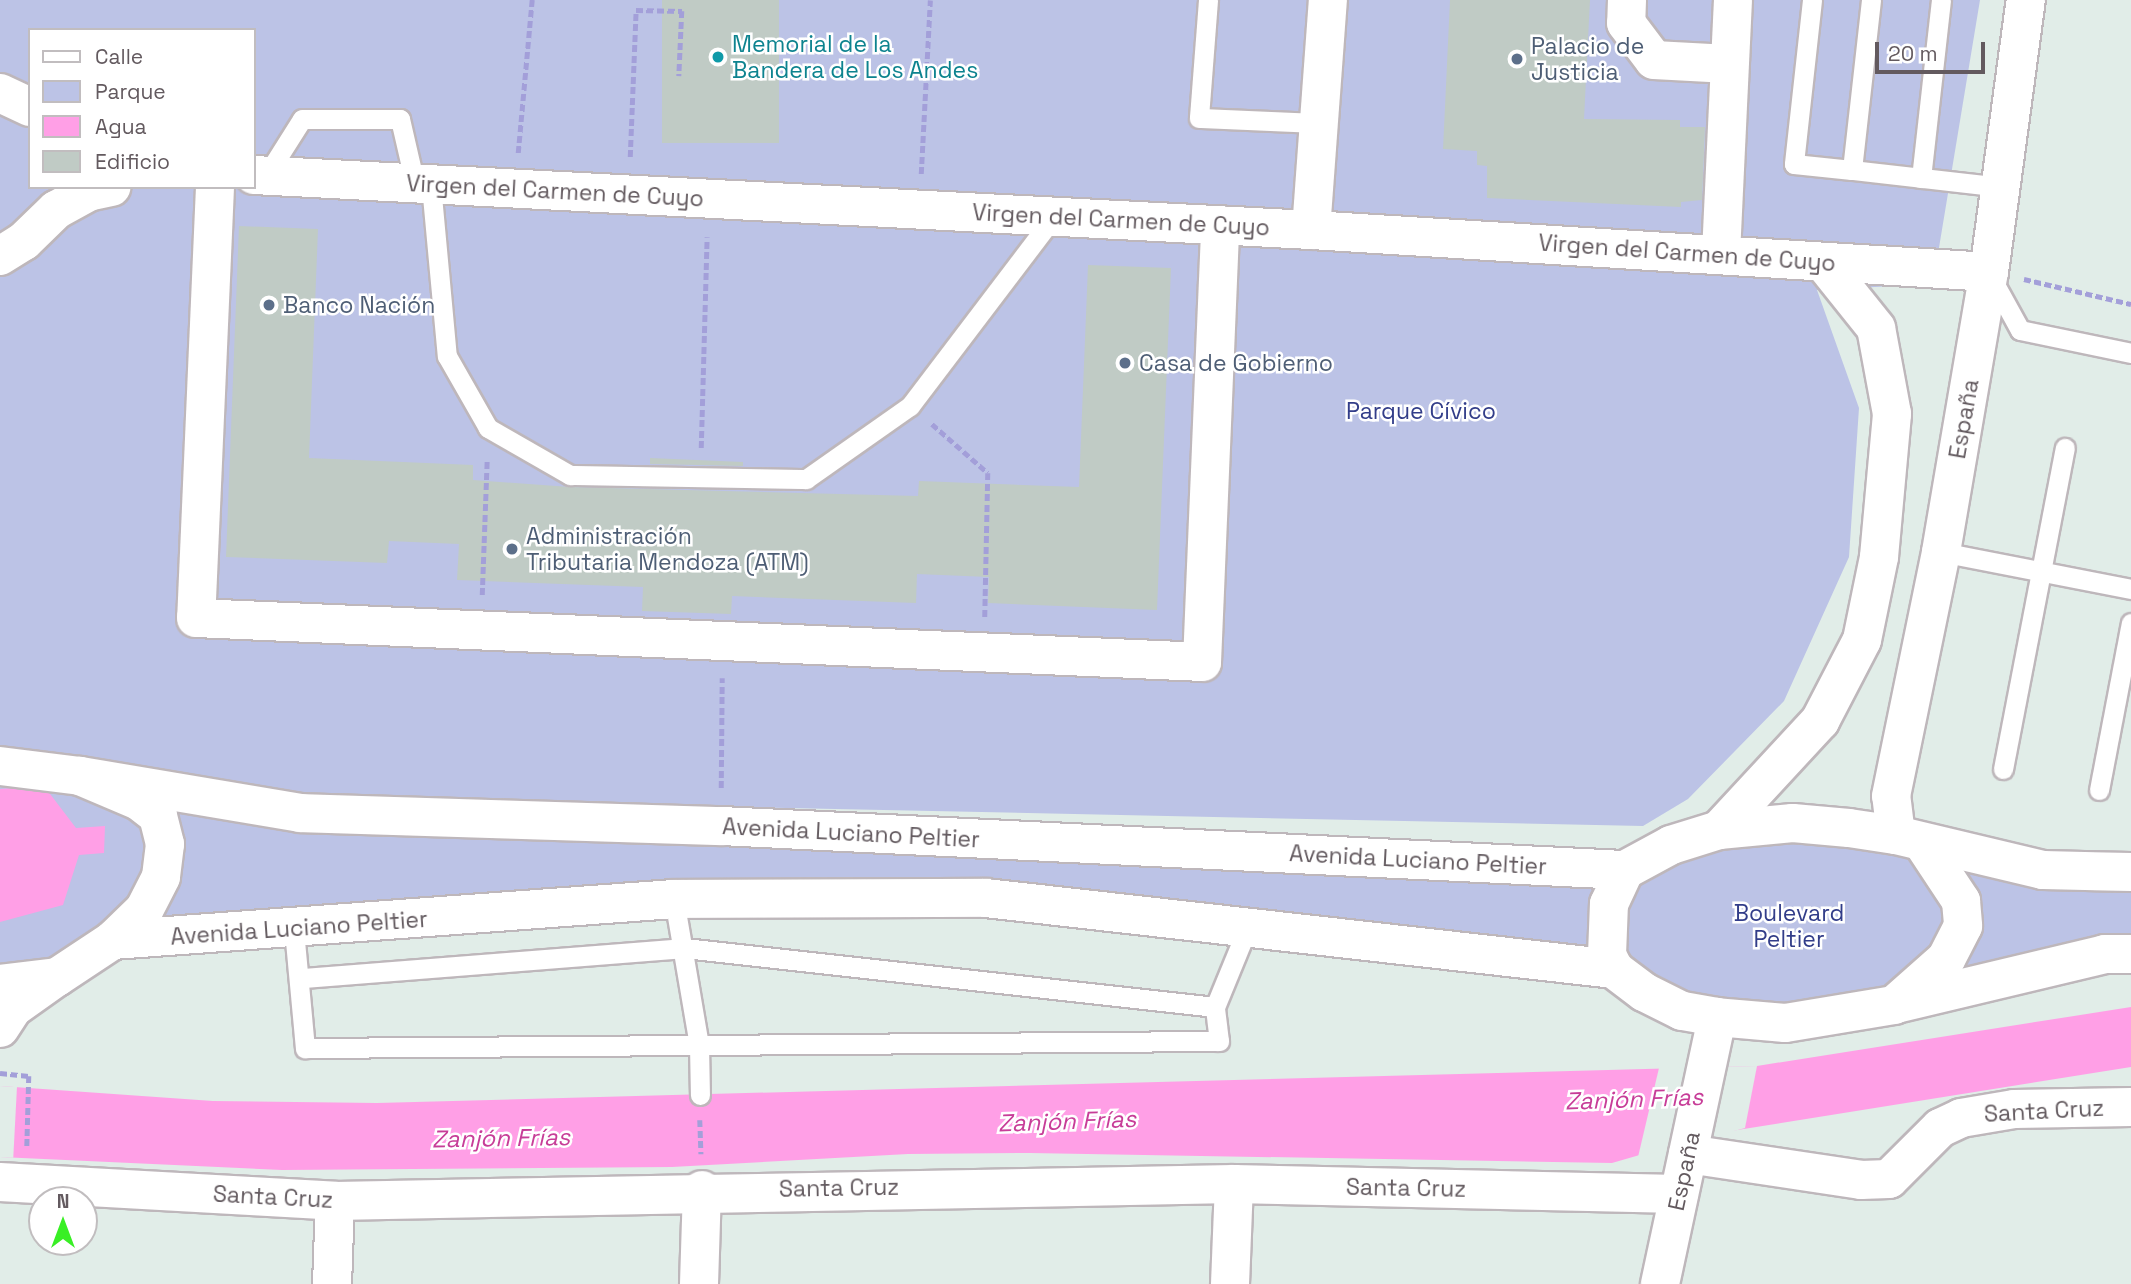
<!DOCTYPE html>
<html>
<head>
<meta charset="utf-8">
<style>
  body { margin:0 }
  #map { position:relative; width:2131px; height:1284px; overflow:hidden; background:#e1ede8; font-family:"Space Grotesk",sans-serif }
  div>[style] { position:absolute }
  .green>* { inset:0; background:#bcc3e6 }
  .water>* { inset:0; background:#ff9fe6 }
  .pier>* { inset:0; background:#e1ede8; transform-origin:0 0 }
  .building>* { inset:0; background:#c0cbc5; transform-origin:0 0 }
  .path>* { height:4.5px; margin-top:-2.25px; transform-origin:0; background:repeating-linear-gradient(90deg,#a39fd9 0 7px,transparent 0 10.5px) }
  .roads { filter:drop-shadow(2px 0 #beb7bb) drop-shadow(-2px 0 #beb7bb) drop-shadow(0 2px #beb7bb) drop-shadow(0 -2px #beb7bb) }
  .lane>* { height:19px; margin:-9.5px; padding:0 9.5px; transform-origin:9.5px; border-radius:9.5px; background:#fff }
  .street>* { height:38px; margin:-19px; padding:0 19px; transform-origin:19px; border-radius:19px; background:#fff }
  .secondary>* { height:38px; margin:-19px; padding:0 19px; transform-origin:19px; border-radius:19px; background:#fff }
  .dots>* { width:19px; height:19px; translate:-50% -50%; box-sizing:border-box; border:4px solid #fff; border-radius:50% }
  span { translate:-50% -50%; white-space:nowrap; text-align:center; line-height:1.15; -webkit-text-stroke:5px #fff; paint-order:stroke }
  .culture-label { font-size:23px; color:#0d838f }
  .left { translate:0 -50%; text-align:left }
  .service-label { font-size:23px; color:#4e5e75 }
  .street-label { font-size:23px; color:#635a5f }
  .park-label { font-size:23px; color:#323d89 }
  .water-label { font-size:24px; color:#c73d98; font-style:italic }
  .legend { position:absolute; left:28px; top:28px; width:228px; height:161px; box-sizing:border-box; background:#fff; border:2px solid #c1bdbf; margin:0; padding:9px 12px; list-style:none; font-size:21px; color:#635a5f }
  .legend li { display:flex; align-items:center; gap:14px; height:35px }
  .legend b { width:35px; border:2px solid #c1bdbf }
  .north { position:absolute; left:28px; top:1186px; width:70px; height:70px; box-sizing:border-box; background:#fff; border:2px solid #c1bdbf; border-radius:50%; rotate:0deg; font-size:19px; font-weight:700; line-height:28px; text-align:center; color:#635a5f }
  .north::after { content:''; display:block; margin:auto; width:24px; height:32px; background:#39ef25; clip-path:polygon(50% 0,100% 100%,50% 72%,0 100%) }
  .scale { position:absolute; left:1875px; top:42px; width:110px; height:32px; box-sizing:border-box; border:4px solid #635a5f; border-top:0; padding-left:9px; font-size:21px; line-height:24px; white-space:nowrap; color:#635a5f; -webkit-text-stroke:5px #fff; paint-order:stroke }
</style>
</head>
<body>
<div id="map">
  <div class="green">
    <div style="clip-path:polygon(evenodd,0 0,1980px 0,1933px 284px,1817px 290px,1859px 408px,1849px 557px,1784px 701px,1688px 799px,1643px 826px,311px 798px,99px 769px,0 745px,0 0,30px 30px,254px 30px,254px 187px,30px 187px,30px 30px)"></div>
    <div style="clip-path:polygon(0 773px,76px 788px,1633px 883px,1727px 841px,1798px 839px,2131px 885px,2131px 950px,1786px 1015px,1688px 1006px,1633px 979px,1088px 898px,732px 879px,310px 907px,56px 972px,0 977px)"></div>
  </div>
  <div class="water">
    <div style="clip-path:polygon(44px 786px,76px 828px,105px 826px,104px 853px,79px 855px,63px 905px,0 922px,0 789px)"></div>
    <div style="clip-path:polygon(2131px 1007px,2131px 1067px,1712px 1134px,1612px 1163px,1030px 1153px,908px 1154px,672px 1167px,282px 1170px,0 1157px,0 1086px,213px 1101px,377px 1103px,1757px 1066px)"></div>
  </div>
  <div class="pier">
    <div style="clip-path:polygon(1757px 1066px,1745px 1128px,1638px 1157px,1659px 1068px)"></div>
    <div style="left:0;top:1086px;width:17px;height:71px;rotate:3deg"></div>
  </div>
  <div class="building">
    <div style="left:662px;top:0;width:117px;height:143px"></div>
    <div style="clip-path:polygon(1450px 0,1590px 0,1584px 119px,1680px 120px,1680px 127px,1705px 127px,1702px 200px,1681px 202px,1681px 207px,1487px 198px,1487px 166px,1477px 165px,1477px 151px,1443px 149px)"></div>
    <div style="clip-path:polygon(239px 226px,318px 229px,309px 458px,473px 465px,473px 480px,570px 487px,918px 496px,919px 481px,1079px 487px,1088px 265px,1171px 268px,1157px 610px,988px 603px,989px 577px,917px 574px,916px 603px,732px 596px,731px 614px,642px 611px,643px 587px,457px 580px,459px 544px,389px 541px,387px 563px,226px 557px)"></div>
    <div style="clip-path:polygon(650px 458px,743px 462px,743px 466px,650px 464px)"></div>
  </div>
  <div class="path">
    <div style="left:518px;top:153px;width:154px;rotate:-84.8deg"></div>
    <div style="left:630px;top:157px;width:147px;rotate:-87.7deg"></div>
    <div style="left:636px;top:10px;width:46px;rotate:1.2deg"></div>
    <div style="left:682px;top:11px;width:65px;rotate:92.6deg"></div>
    <div style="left:921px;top:174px;width:174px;rotate:-87deg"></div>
    <div style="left:2024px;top:279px;width:110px;rotate:13.2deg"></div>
    <div style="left:932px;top:424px;width:74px;rotate:41.2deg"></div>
    <div style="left:988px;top:473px;width:144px;rotate:91.2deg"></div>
    <div style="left:701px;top:448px;width:211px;rotate:-88.4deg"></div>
    <div style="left:482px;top:595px;width:135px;rotate:-87.9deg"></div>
    <div style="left:721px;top:788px;width:110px;rotate:-89.5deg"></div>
    <div style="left:0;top:1073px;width:29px;rotate:6deg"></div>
    <div style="left:29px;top:1076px;width:71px;rotate:91.6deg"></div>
    <div style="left:700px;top:1120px;width:34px;rotate:88deg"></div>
  </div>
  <div class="roads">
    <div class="lane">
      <div style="left:1208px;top:0;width:118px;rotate:94.4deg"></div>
      <div style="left:1199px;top:118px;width:120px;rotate:2.4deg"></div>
      <div style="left:1812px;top:0;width:165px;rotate:96.3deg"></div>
      <div style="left:1794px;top:164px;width:58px;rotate:5.9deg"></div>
      <div style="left:1871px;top:0;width:171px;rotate:96.4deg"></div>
      <div style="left:1852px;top:170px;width:150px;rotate:6.5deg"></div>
      <div style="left:266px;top:176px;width:67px;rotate:-57.7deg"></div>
      <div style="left:302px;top:119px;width:98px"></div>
      <div style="left:400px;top:119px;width:67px;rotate:77deg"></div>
      <div style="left:1921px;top:178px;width:179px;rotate:-83.6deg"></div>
      <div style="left:431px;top:185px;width:172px;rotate:84.7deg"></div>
      <div style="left:447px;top:356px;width:83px;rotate:60.3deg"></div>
      <div style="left:488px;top:428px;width:95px;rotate:29.8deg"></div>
      <div style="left:570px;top:475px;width:236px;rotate:1deg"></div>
      <div style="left:806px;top:479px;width:127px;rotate:-35.1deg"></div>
      <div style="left:910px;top:406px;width:238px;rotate:-52.8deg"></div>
      <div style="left:1992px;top:279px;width:58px;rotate:61.2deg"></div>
      <div style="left:2020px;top:330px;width:113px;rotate:11.7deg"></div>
      <div style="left:1941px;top:552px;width:194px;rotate:11deg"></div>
      <div style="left:2003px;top:769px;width:327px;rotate:-79.1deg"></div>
      <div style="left:2099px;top:790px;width:170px;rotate:-79.2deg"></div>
      <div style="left:674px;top:899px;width:148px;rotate:80.3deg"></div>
      <div style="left:699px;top:1045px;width:50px;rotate:88.9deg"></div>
      <div style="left:294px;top:930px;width:119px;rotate:84.7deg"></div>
      <div style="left:305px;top:1048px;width:914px;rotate:-0.44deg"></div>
      <div style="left:1219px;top:1041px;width:34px;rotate:-97deg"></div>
      <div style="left:1215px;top:1007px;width:533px;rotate:-173.65deg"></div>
      <div style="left:685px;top:948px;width:386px;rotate:175.5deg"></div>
      <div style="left:1215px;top:1007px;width:90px;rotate:-67.7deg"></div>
    </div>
    <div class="street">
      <div style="left:1627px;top:0;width:23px;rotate:92deg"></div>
      <div style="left:1626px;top:23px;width:46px;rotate:52.9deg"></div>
      <div style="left:1654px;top:60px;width:75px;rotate:3.1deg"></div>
      <div style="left:0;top:93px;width:33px;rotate:25deg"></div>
      <div style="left:254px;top:175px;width:1058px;rotate:2.98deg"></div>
      <div style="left:1311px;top:230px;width:679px;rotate:3.54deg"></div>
      <div style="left:215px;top:187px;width:431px;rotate:92.5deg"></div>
      <div style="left:196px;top:618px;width:1007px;rotate:2.5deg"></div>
      <div style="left:1202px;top:662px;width:437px;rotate:-87.6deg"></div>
      <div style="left:1311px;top:230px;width:231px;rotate:-85.8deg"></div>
      <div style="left:1721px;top:254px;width:254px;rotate:-87.3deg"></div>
      <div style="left:0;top:256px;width:28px;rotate:-32deg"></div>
      <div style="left:24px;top:241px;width:45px;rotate:-44.1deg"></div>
      <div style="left:56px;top:210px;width:37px;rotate:-29deg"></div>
      <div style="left:88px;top:192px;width:24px;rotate:-12deg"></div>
      <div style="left:1719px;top:830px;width:149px;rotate:-47.2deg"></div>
      <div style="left:1820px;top:721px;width:91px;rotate:-62.6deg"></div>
      <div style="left:1862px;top:640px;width:85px;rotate:-78.4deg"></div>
      <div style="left:1879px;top:557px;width:144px;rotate:-84.8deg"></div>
      <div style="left:1892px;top:414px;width:87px;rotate:-100.5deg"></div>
      <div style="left:1876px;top:328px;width:83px;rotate:-128.7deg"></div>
      <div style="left:1688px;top:1154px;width:175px;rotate:8.5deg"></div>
      <div style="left:1861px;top:1180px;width:28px;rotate:-2deg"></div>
      <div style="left:1889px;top:1179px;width:72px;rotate:-45deg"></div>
      <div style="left:1940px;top:1128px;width:23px;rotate:-25deg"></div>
      <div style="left:1961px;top:1118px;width:54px;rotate:-9.6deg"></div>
      <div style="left:2014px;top:1109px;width:117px;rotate:-1deg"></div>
      <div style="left:0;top:1182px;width:336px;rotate:3.2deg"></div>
      <div style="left:335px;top:1201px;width:899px;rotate:-1.08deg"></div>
      <div style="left:1234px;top:1184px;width:445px;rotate:1.3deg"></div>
      <div style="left:332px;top:1284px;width:83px;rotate:-87.9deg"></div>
      <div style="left:699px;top:1284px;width:94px;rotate:-88.2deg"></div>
      <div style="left:1230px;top:1284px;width:100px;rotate:-87.7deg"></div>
    </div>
    <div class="secondary">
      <div style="left:0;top:766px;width:81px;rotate:7.1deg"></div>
      <div style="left:80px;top:776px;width:64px;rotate:23deg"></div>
      <div style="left:139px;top:801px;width:24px;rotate:38deg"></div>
      <div style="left:158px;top:816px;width:29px;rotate:76deg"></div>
      <div style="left:165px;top:844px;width:33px;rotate:97deg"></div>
      <div style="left:161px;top:877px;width:37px;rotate:117deg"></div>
      <div style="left:144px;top:910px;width:43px;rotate:135.9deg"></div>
      <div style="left:113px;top:940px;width:67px;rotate:146.5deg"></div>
      <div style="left:57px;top:977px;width:57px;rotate:173deg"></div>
      <div style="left:80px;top:776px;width:223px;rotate:9.5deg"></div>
      <div style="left:300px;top:813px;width:421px;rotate:1.8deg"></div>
      <div style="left:721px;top:826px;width:905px;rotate:2.79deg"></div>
      <div style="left:1896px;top:835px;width:39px;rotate:-97deg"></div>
      <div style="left:1891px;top:796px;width:249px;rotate:-78.4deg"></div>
      <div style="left:1941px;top:552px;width:284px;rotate:-80.3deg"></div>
      <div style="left:1989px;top:272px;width:275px;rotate:-82.3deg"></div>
      <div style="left:1922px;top:842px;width:71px;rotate:56.5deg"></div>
      <div style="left:1961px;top:901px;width:25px;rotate:85deg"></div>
      <div style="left:1963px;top:926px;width:37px;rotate:117deg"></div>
      <div style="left:1946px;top:959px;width:69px;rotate:138.5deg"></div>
      <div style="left:1894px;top:1005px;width:110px;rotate:170.6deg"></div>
      <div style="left:1785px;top:1023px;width:68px;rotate:-175deg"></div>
      <div style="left:1717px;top:1017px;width:36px;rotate:-170deg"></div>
      <div style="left:1682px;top:1011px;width:42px;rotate:-153.4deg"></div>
      <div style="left:1644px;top:992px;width:38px;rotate:-143deg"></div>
      <div style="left:1614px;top:969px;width:16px;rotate:-117deg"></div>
      <div style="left:1607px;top:955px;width:51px;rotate:-87.8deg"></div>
      <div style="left:1609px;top:904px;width:38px;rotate:-65deg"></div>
      <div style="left:1625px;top:870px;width:52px;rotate:-28.5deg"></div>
      <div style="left:1671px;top:845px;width:50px;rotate:-17.4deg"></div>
      <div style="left:1719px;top:830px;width:74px;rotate:-5.4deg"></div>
      <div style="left:1793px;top:823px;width:56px;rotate:5.1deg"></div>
      <div style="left:1849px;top:828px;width:48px;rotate:8.5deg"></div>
      <div style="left:1896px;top:835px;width:151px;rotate:13.4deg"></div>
      <div style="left:2043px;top:870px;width:88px;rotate:1.3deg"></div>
      <div style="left:113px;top:940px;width:562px;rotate:-4.18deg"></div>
      <div style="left:674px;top:899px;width:312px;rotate:-0.2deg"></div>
      <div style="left:986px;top:898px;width:632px;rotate:6.45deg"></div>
      <div style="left:1900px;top:1003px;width:211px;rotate:-13.4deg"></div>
      <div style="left:2105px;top:954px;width:26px"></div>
      <div style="left:0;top:1028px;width:24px;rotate:-57deg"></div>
      <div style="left:13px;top:1008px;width:50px;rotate:-35.3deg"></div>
      <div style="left:1660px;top:1284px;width:273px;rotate:-77.9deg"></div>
    </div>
  </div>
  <div class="dots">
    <div style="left:718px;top:57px;background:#0f9aa8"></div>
    <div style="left:1517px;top:59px;background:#5c6f8a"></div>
    <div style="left:269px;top:305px;background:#5c6f8a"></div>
    <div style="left:1125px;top:363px;background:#5c6f8a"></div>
    <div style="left:512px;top:549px;background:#5c6f8a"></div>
  </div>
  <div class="culture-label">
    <span class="left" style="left:732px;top:57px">Memorial de la<br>Bandera de Los Andes</span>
  </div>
  <div class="service-label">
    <span class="left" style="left:1531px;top:59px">Palacio de<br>Justicia</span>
    <span class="left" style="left:283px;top:305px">Banco Nación</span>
    <span class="left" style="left:1139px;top:363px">Casa de Gobierno</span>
    <span class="left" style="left:526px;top:549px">Administración<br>Tributaria Mendoza (ATM)</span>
  </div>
  <div class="street-label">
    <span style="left:555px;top:191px;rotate:3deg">Virgen del Carmen de Cuyo</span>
    <span style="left:1121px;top:220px;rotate:3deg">Virgen del Carmen de Cuyo</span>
    <span style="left:1687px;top:253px;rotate:4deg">Virgen del Carmen de Cuyo</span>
    <span style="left:1964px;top:419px;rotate:-80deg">España</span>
    <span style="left:851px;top:833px;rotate:3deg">Avenida Luciano Peltier</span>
    <span style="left:1418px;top:860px;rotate:3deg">Avenida Luciano Peltier</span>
    <span style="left:299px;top:928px;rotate:-4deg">Avenida Luciano Peltier</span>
    <span style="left:2044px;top:1111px;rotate:-3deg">Santa Cruz</span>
    <span style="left:1684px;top:1171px;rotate:-78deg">España</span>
    <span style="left:839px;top:1188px;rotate:-1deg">Santa Cruz</span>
    <span style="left:1406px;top:1188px;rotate:1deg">Santa Cruz</span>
    <span style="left:273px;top:1197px;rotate:3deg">Santa Cruz</span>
  </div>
  <div class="park-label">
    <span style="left:1421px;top:411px">Parque Cívico</span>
    <span style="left:1789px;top:926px">Boulevard<br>Peltier</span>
  </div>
  <div class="water-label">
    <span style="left:1634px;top:1099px;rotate:-2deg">Zanjón Frías</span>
    <span style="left:1067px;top:1121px;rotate:-2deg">Zanjón Frías</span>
    <span style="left:501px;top:1138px;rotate:-1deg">Zanjón Frías</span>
  </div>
  <ul class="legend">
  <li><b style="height:9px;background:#fff"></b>Calle</li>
  <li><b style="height:19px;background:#bcc3e6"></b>Parque</li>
  <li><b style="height:19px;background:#ff9fe6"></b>Agua</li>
  <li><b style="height:19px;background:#c0cbc5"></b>Edificio</li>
  </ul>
  <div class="north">N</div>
  <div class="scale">20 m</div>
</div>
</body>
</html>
